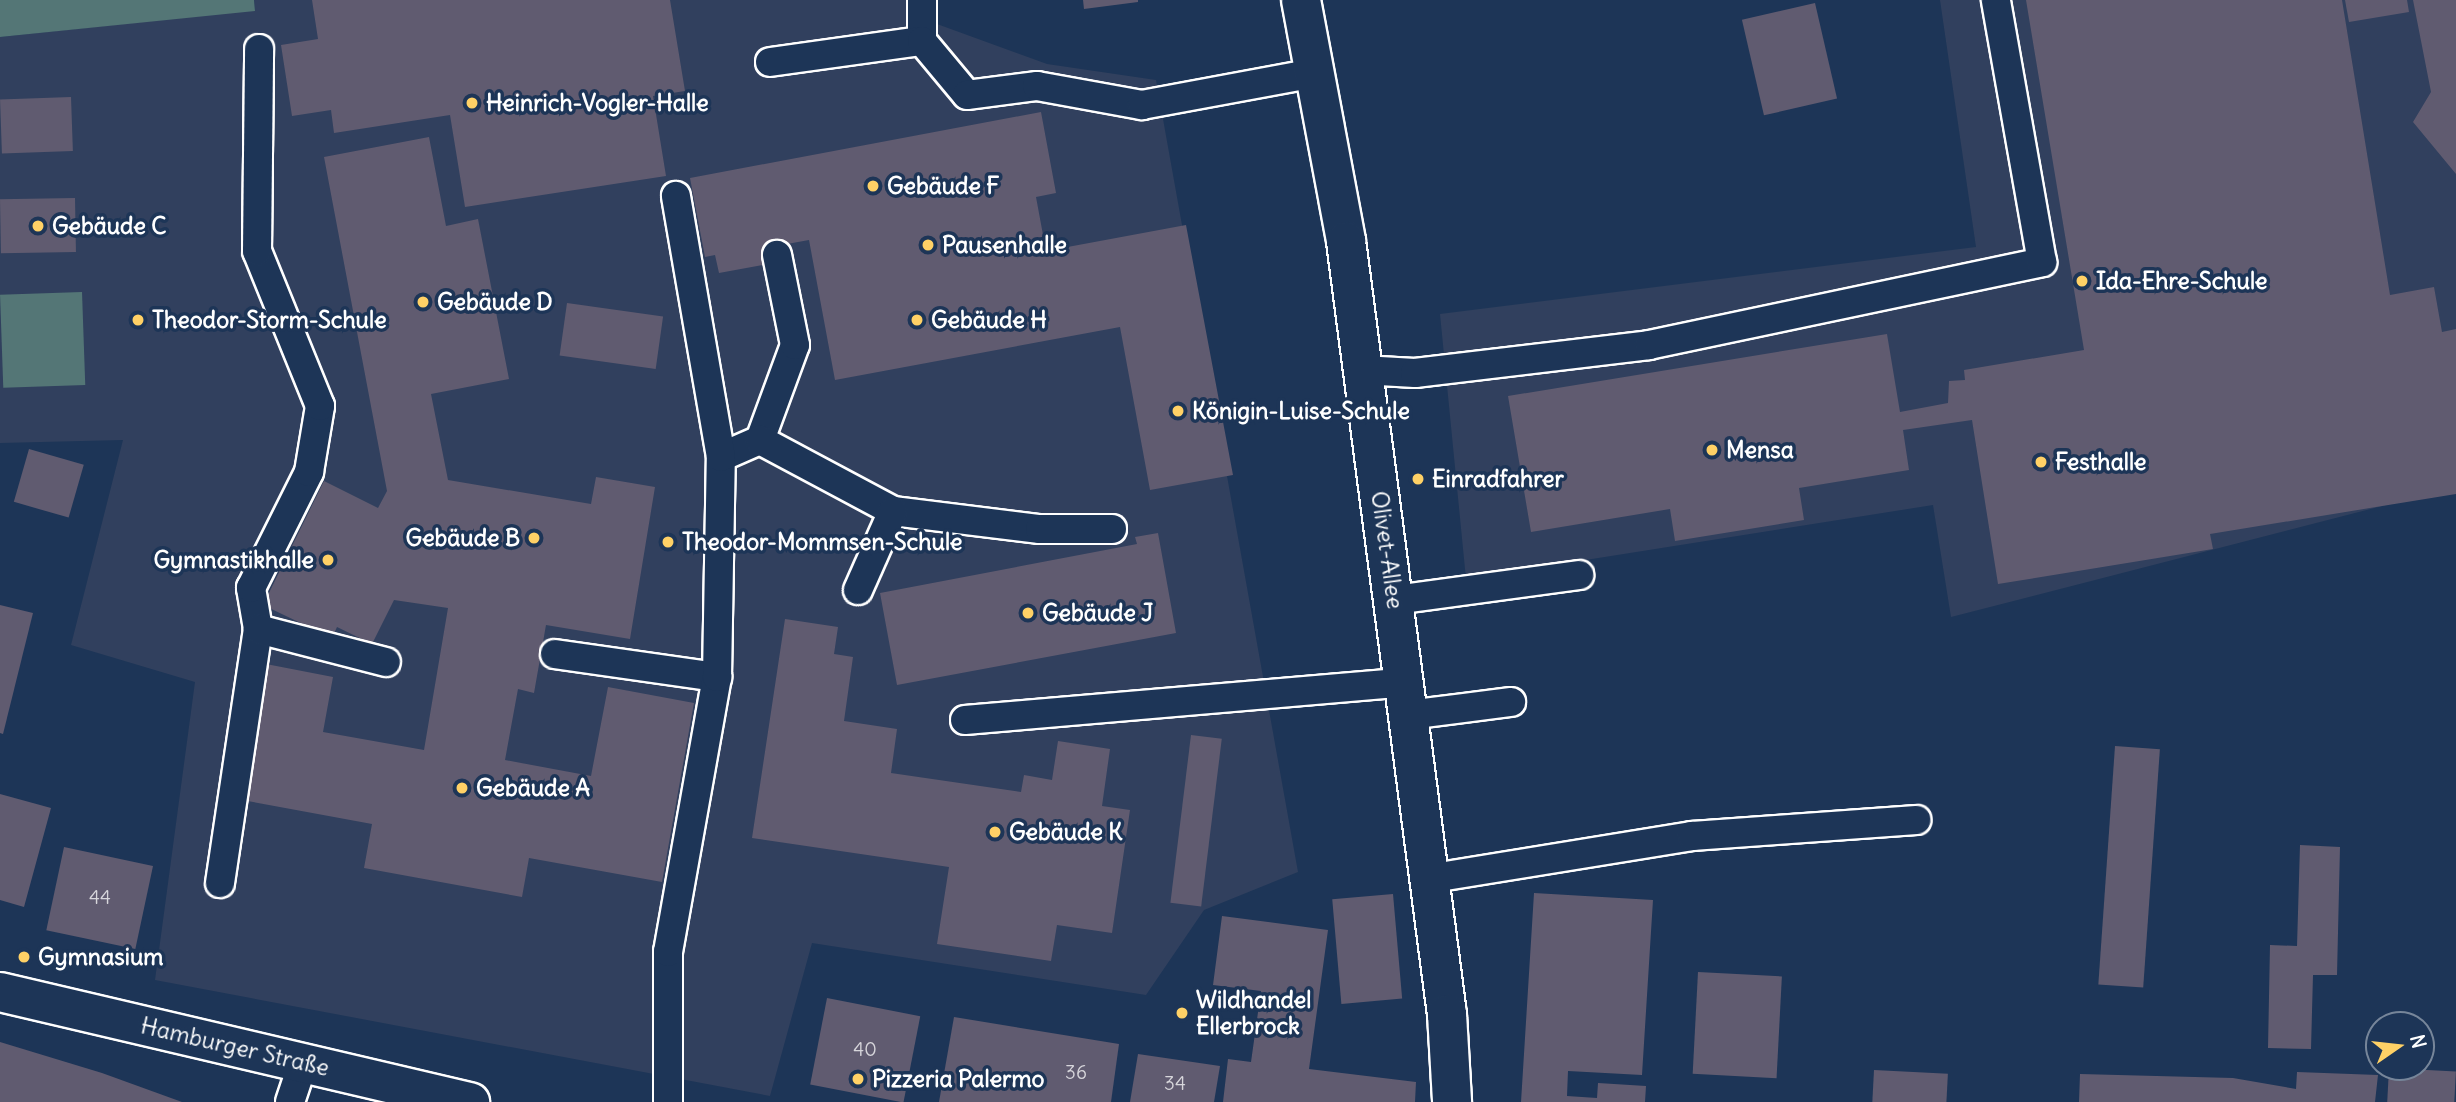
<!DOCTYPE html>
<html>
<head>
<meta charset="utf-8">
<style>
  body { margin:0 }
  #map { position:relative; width:2456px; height:1102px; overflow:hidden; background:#1d3557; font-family:Delius,sans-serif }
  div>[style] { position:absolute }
  .built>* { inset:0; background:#31405e }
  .green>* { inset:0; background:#547676; transform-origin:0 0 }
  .building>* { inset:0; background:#605b70; transform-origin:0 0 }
  .roads { filter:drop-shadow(2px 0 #fff) drop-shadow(-2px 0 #fff) drop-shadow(0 2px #fff) drop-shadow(0 -2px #fff) }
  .service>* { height:28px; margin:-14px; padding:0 14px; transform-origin:14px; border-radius:14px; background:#1d3557 }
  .minor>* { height:38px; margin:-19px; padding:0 19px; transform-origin:19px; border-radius:19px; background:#1d3557 }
  .tertiary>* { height:38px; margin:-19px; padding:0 19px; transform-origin:19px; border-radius:19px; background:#1d3557 }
  .dots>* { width:19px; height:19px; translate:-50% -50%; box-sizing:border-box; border:4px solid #1d3557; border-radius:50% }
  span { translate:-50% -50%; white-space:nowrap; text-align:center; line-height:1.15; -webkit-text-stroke:7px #1d3557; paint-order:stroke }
  .number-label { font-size:19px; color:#d7d6db }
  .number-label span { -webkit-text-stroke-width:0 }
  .poi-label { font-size:23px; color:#fff; font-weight:700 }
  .left { translate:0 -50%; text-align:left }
  .right { translate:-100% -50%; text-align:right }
  .street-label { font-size:23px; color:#fff }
  .north { position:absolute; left:2365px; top:1011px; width:70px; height:70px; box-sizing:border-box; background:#1d3557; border:2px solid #77869a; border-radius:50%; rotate:76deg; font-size:19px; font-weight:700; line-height:28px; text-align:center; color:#fff }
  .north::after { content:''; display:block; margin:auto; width:24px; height:32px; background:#ffd166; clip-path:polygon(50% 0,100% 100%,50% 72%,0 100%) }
</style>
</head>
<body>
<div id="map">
  <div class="built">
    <div style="clip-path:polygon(254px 0,935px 0,926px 20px,1047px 64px,1156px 80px,1298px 872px,1204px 910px,1146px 995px,812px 943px,770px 1096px,155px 980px,195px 682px,71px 645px,123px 440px,0 443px,0 37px,255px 10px)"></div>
    <div style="clip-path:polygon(1940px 0,2456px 0,2456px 487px,1951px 617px,1933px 505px,1466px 579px,1440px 314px,1976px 247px)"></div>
  </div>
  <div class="green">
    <div style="clip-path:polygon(0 0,254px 0,255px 11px,0 37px)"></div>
    <div style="left:82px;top:292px;width:93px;height:82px;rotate:88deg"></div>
  </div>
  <div class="building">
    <div style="clip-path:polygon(312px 0,670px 0,685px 91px,653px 96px,666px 176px,465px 207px,450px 115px,334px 133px,331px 110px,292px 116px,281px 45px,318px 39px)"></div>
    <div style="clip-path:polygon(1083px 0,1138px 0,1138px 2px,1084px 9px)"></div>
    <div style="clip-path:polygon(2026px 0,2342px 0,2390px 295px,2434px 287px,2442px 332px,2456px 329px,2456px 494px,2210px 534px,2213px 549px,1998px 584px,1972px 420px,1903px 430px,1909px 470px,1799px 488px,1804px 520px,1675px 541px,1670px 509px,1531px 532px,1508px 396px,1887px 334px,1900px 412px,1948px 403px,1949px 381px,1965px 380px,1964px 370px,2084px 350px)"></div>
    <div style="clip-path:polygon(2345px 0,2407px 0,2409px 12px,2349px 22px)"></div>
    <div style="clip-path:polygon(2413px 0,2456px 0,2456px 174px,2413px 122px,2431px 92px)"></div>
    <div style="left:1815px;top:3px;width:98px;height:75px;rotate:77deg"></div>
    <div style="left:71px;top:97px;width:54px;height:71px;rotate:88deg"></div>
    <div style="clip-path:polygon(1041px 112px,1056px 193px,1036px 197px,1046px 251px,1186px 225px,1233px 475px,1150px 490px,1120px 327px,835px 380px,809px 240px,765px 248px,768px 264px,719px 273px,715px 255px,705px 257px,690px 178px)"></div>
    <div style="clip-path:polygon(429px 137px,446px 226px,478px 219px,509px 379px,431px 394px,448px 480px,591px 504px,596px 477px,655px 487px,630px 639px,546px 625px,534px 693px,518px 689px,505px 760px,591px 776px,608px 687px,694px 703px,662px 882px,529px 858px,522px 897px,364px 868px,372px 824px,242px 800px,266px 664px,333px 677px,323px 732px,424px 750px,448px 608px,394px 600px,372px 644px,337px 627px,332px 638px,263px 605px,324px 481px,378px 508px,387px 491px,324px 157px)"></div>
    <div style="left:75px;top:198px;width:54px;height:75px;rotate:89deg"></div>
    <div style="left:567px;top:303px;width:97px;height:53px;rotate:8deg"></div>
    <div style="left:29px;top:449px;width:57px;height:55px;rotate:16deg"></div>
    <div style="clip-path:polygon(1158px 533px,1176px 633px,897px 685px,880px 593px,1137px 544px,1135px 537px)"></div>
    <div style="clip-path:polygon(0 605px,33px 613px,3px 734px,0 733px)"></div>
    <div style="clip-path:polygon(785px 619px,838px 627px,834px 654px,853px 657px,844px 721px,897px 729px,891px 773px,1021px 792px,1024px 775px,1052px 780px,1058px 741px,1110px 749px,1102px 806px,1130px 810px,1112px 933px,1057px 925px,1051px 961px,937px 944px,949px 867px,752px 838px)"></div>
    <div style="left:1191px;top:735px;width:31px;height:169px;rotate:7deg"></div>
    <div style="left:2115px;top:746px;width:45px;height:239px;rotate:4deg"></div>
    <div style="clip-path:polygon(0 794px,51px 808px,24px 907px,0 900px)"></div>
    <div style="clip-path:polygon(2300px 845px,2340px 847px,2337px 975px,2313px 975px,2311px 1049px,2268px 1048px,2270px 945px,2297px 946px)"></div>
    <div style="left:64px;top:847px;width:91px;height:85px;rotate:12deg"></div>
    <div style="clip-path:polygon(1534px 893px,1653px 900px,1642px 1075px,1568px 1071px,1567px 1096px,1597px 1098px,1598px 1083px,1646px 1086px,1645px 1102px,1521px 1102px)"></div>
    <div style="left:1393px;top:894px;width:105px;height:61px;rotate:85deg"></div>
    <div style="clip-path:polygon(1222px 916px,1328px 930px,1309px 1069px,1416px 1082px,1415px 1102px,1223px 1102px,1228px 1059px,1251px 1062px,1261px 991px,1213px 985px)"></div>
    <div style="left:1698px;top:972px;width:84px;height:102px;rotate:3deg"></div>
    <div style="left:827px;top:998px;width:95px;height:88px;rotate:11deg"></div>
    <div style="clip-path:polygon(954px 1017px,1119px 1044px,1111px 1102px,939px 1102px)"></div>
    <div style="clip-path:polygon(0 1042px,102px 1073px,182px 1102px,0 1102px)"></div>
    <div style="clip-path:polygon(1138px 1054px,1220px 1066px,1214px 1102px,1130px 1102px)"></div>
    <div style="left:2389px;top:1068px;width:67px;height:34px;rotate:3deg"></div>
    <div style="left:1874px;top:1070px;width:74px;height:32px;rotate:3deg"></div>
    <div style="clip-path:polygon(2297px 1072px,2378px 1075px,2375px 1102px,2079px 1102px,2080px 1074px,2233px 1078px,2296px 1089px)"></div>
  </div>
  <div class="roads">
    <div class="service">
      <div style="left:922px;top:41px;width:41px;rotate:-90deg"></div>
      <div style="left:770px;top:62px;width:153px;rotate:-7.9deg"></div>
      <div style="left:922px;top:41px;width:70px;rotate:50.2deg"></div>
      <div style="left:967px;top:95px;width:71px;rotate:-7.3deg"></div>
      <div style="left:1037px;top:86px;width:107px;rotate:10.3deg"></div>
      <div style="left:1142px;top:105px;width:176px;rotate:-10.5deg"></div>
      <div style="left:1362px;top:370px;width:53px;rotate:3.2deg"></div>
      <div style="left:1415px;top:373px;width:236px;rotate:-6.8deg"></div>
      <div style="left:1649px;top:345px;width:402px;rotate:-11.9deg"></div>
      <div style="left:2042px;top:262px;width:266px;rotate:-100deg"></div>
      <div style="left:760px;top:440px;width:101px;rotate:-69.8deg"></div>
      <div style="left:795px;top:345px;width:92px;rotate:-101.3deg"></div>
      <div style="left:721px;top:457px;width:43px;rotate:-23.6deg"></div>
      <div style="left:760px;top:440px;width:151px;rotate:28.1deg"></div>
      <div style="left:893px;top:511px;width:148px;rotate:7deg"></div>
      <div style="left:1040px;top:529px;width:72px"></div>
      <div style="left:858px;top:590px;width:86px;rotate:-66.1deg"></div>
      <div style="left:1395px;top:600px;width:186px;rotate:-7.7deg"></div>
      <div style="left:258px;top:629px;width:42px;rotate:-99.7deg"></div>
      <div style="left:251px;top:588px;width:130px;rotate:-63.4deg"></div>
      <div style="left:309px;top:472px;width:67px;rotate:-80.5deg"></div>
      <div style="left:320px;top:406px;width:167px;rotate:-112.1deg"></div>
      <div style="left:257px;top:251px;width:202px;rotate:-89.4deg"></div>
      <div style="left:555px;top:654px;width:164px;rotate:8.1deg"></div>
      <div style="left:1408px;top:715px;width:104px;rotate:-7.2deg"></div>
      <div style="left:965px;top:720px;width:441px;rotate:-4.9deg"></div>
      <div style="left:1427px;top:879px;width:268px;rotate:-9.2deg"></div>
      <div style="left:1692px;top:836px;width:225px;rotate:-4.1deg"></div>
      <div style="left:220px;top:883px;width:257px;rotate:-81.5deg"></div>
      <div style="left:258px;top:629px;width:132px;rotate:14.5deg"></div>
      <div style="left:290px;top:1102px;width:41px;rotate:-71.6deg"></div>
      <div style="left:668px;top:1102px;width:150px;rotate:-90deg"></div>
      <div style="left:668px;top:952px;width:279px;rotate:-79.9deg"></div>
      <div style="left:717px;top:677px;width:220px;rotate:-89deg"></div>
      <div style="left:721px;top:457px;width:265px;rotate:-99.8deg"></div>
    </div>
    <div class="minor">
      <div style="left:1301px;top:0;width:245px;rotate:79.4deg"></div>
      <div style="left:1346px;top:241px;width:780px;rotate:82.56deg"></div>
      <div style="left:1447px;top:1014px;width:88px;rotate:86.7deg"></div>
    </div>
    <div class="tertiary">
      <div style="left:0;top:992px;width:483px;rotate:13.2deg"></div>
    </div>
  </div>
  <div class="dots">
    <div style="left:472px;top:103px;background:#ffd166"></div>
    <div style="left:873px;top:186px;background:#ffd166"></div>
    <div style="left:38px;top:226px;background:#ffd166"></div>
    <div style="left:928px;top:245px;background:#ffd166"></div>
    <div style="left:2082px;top:281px;background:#ffd166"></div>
    <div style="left:423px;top:302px;background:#ffd166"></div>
    <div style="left:138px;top:320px;background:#ffd166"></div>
    <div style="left:917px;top:320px;background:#ffd166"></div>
    <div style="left:1178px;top:411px;background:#ffd166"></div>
    <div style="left:1712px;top:450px;background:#ffd166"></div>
    <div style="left:2041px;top:462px;background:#ffd166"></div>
    <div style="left:1418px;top:479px;background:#ffd166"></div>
    <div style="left:534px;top:538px;background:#ffd166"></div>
    <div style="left:668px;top:542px;background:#ffd166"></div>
    <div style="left:328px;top:560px;background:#ffd166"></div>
    <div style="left:1028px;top:613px;background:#ffd166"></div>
    <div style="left:462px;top:788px;background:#ffd166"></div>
    <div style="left:995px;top:832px;background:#ffd166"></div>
    <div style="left:24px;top:957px;background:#ffd166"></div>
    <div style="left:1182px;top:1013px;background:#ffd166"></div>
    <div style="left:858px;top:1079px;background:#ffd166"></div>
  </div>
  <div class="number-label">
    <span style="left:100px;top:898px">44</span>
    <span style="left:865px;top:1050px">40</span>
    <span style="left:1076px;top:1073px">36</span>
    <span style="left:1175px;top:1084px">34</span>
  </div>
  <div class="poi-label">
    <span class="left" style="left:486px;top:103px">Heinrich-Vogler-Halle</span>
    <span class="left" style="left:887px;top:186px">Gebäude F</span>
    <span class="left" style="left:52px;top:226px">Gebäude C</span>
    <span class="left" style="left:942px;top:245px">Pausenhalle</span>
    <span class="left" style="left:2096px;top:281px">Ida-Ehre-Schule</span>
    <span class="left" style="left:437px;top:302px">Gebäude D</span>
    <span class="left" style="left:152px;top:320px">Theodor-Storm-Schule</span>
    <span class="left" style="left:931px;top:320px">Gebäude H</span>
    <span class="left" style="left:1192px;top:411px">Königin-Luise-Schule</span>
    <span class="left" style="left:1726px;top:450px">Mensa</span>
    <span class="left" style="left:2055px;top:462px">Festhalle</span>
    <span class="left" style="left:1432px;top:479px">Einradfahrer</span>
    <span class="right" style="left:520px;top:538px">Gebäude B</span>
    <span class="left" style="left:682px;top:542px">Theodor-Mommsen-Schule</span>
    <span class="right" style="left:314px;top:560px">Gymnastikhalle</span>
    <span class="left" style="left:1042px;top:613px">Gebäude J</span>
    <span class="left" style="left:476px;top:788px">Gebäude A</span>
    <span class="left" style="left:1009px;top:832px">Gebäude K</span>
    <span class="left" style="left:38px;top:957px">Gymnasium</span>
    <span class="left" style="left:1196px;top:1013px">Wildhandel<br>Ellerbrock</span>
    <span class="left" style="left:872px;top:1079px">Pizzeria Palermo</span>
  </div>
  <div class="street-label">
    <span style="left:1387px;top:550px;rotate:82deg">Olivet-Allee</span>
    <span style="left:235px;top:1047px;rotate:13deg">Hamburger Straße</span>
  </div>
  <div class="north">N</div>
</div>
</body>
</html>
